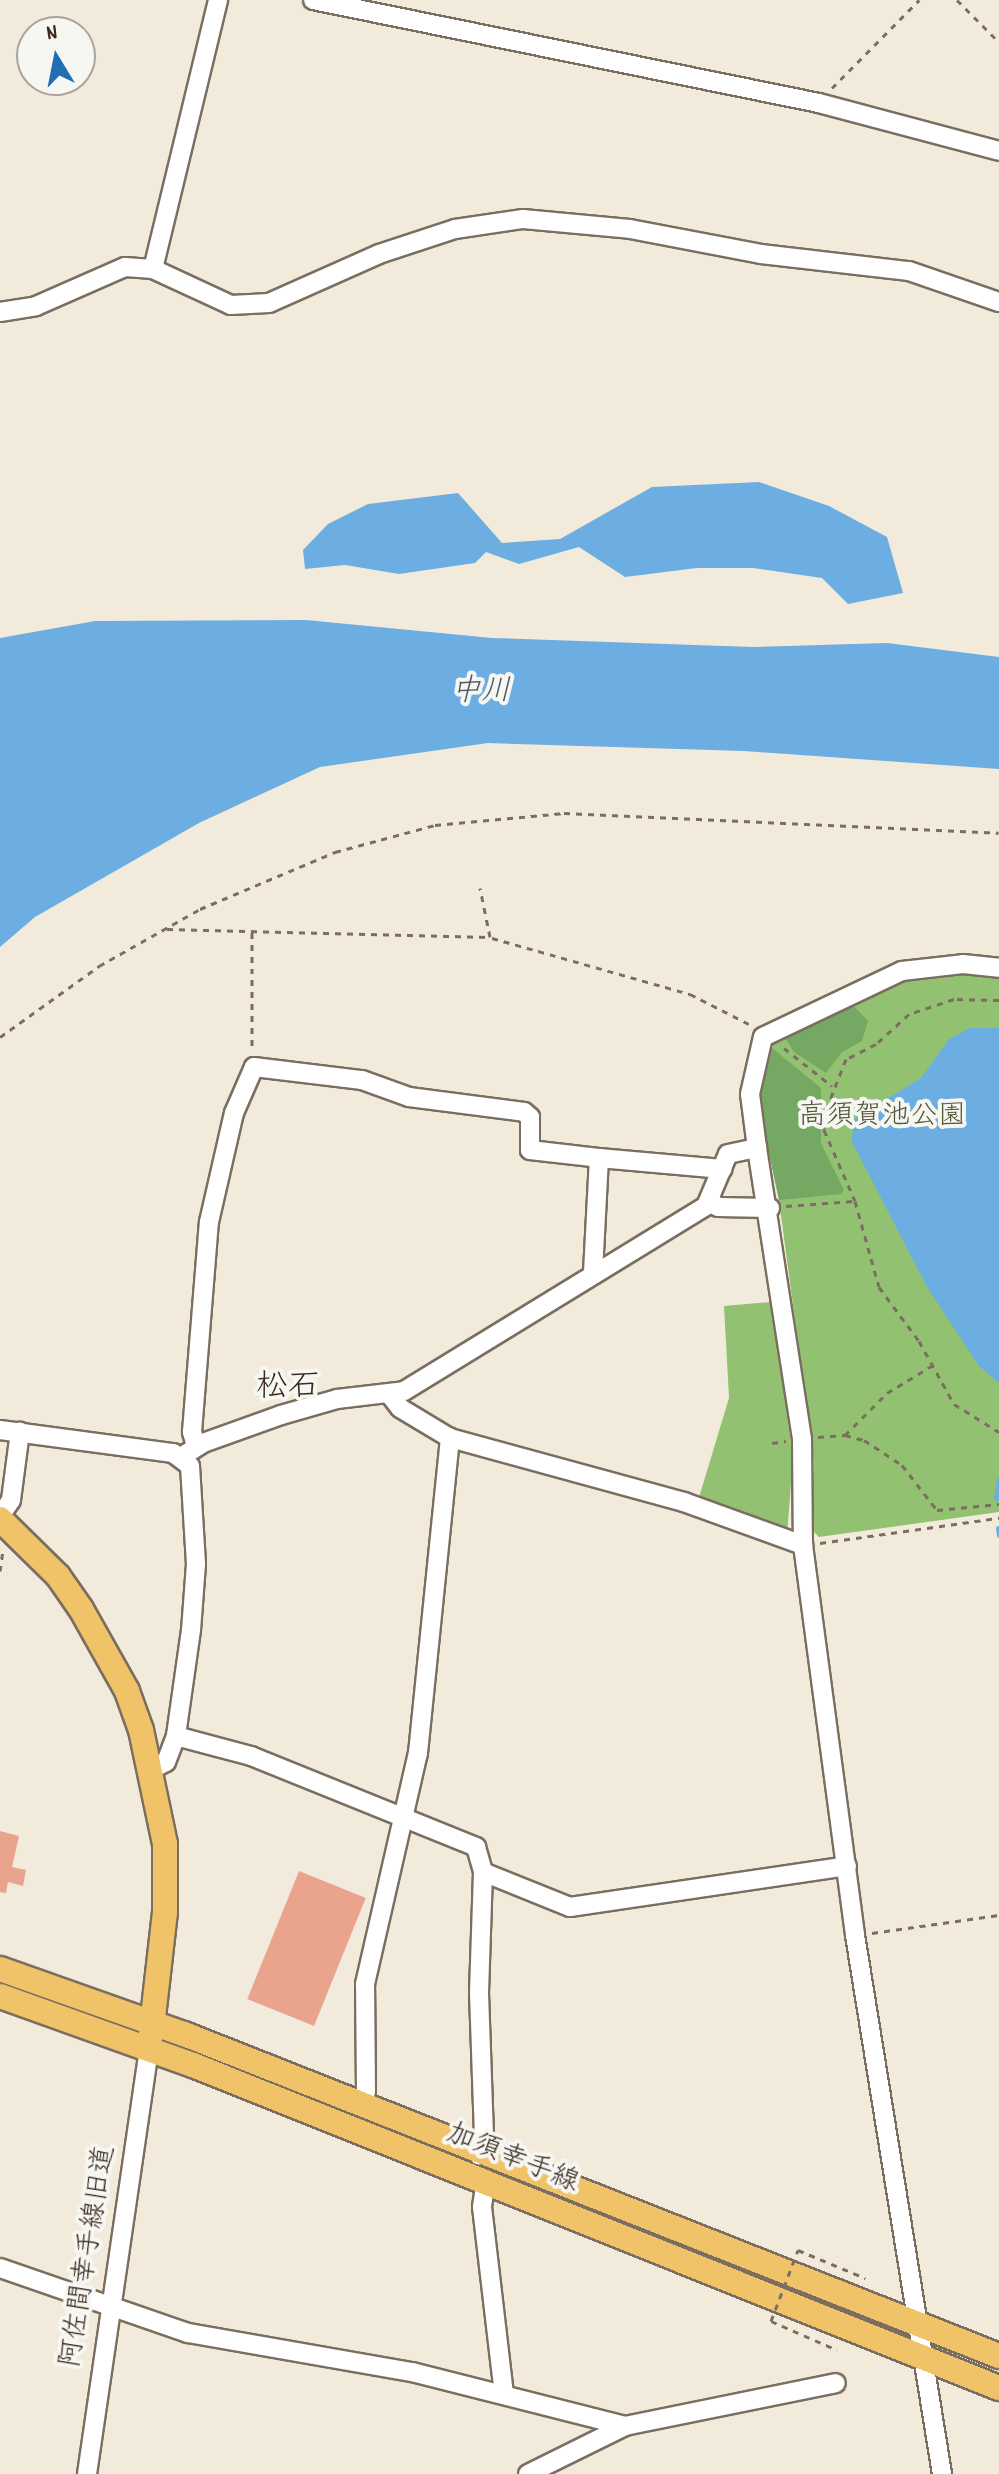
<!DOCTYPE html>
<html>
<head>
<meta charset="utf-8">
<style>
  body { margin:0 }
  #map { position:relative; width:999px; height:2474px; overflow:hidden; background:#f2ebdb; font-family:Dekko,"Klee One",sans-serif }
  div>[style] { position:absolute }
  .green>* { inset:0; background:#92c271 }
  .forest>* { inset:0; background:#75a863 }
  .water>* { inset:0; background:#6caee1 }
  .stream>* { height:5px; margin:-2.5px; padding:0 2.5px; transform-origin:2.5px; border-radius:2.5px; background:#6caee1 }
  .building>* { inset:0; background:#eaa48e; transform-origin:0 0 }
  .path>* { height:3px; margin-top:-1.5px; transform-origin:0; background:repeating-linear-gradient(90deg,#7b6e60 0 6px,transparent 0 12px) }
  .roads { filter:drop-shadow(2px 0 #7b6e60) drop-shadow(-2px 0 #7b6e60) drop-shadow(0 2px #7b6e60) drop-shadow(0 -2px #7b6e60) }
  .minor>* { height:18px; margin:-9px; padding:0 9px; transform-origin:9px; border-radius:9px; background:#fff }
  .major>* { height:24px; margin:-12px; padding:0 12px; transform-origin:12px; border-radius:12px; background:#f1c369 }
  .path-bridge>* { height:3px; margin-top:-1.5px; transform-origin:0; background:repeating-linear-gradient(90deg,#7b6e60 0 6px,transparent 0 12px) }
  span { translate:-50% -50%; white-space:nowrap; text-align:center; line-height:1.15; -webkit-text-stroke:8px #f6f6f2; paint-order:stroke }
  .park-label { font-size:28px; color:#555837 }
  .street-label { font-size:28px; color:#3b2a1e }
  .water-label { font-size:30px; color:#4c5862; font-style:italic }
  .quarter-label { font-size:32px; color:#3b2a1e }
  .north { position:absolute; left:16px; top:16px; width:80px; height:80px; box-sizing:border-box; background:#f6f6f2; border:2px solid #aba49d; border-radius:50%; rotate:350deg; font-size:22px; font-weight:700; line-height:32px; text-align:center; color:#3b2a1e }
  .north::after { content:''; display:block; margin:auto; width:28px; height:36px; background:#1f6fb2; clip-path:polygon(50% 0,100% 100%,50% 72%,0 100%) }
</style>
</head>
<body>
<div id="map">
  <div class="green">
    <div style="clip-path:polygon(963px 971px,999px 974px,999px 1512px,819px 1537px,812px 1530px,814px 1463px,779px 1200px,759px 1105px,772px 1048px,776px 1037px,899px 978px)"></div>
    <div style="clip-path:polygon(771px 1302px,793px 1457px,787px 1536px,697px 1504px,729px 1398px,724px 1306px)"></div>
  </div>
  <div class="forest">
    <div style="clip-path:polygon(850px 1002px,868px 1021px,862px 1041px,842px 1052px,826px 1073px,794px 1052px,783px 1034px)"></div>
    <div style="clip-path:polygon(772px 1048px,821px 1088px,821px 1143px,844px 1190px,841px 1194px,779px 1200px,759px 1105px)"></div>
  </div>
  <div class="water">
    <div style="clip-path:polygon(759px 482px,829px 506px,887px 537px,903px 593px,848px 604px,822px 578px,753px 568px,697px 568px,625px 577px,579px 547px,519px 564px,486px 552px,475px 563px,399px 574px,345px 565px,305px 569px,303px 550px,328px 524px,368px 504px,458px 493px,502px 543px,560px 539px,652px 487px)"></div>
    <div style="clip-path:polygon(306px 620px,492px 638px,753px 647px,887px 643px,999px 657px,999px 769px,744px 751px,488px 743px,320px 767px,199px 823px,35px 917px,0 947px,0 638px,95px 621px)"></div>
    <div style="clip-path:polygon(970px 1028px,999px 1028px,999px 1383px,979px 1366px,927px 1287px,851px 1140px,856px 1118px,921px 1078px,949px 1039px)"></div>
  </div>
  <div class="stream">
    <div style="left:996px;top:1498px;width:20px;rotate:-81deg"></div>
    <div style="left:998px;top:1528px;width:7px;rotate:82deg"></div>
  </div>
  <div class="building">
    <div style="clip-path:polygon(0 1831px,19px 1836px,12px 1867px,26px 1870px,23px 1886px,8px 1882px,6px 1893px,0 1892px)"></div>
    <div style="left:299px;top:1871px;width:72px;height:138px;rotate:22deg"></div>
  </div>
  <div class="path">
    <div style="left:957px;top:0;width:59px;rotate:45deg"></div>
    <div style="left:832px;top:88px;width:124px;rotate:-45.3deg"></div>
    <div style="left:167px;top:929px;width:323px;rotate:1.4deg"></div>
    <div style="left:490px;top:937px;width:50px;rotate:-101.5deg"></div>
    <div style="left:252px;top:932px;width:119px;rotate:90deg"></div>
    <div style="left:492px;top:938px;width:206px;rotate:15.8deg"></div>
    <div style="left:690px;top:994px;width:66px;rotate:27deg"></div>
    <div style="left:999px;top:1000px;width:45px;rotate:-178.7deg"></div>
    <div style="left:954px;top:999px;width:47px;rotate:161.6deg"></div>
    <div style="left:909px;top:1014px;width:45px;rotate:137.7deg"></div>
    <div style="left:876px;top:1044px;width:34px;rotate:153deg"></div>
    <div style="left:846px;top:1059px;width:60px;rotate:111.4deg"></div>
    <div style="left:824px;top:1115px;width:15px;rotate:90deg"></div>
    <div style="left:824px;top:1130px;width:77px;rotate:66.4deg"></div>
    <div style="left:855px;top:1201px;width:89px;rotate:74.4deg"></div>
    <div style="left:879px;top:1287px;width:67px;rotate:53.5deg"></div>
    <div style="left:919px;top:1341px;width:72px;rotate:60.9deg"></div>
    <div style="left:954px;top:1404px;width:53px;rotate:31.9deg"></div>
    <div style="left:0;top:1037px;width:122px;rotate:-35.6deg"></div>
    <div style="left:99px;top:966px;width:116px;rotate:-29.4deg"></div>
    <div style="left:200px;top:909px;width:147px;rotate:-22.9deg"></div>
    <div style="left:335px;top:852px;width:104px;rotate:-15.1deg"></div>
    <div style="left:435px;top:825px;width:130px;rotate:-5.3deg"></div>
    <div style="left:564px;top:813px;width:435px;rotate:2.6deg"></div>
    <div style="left:784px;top:1048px;width:61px;rotate:38.4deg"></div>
    <div style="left:786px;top:1206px;width:68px;rotate:-4.2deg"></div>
    <div style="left:845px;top:1435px;width:20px;rotate:15deg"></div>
    <div style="left:864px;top:1440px;width:45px;rotate:33.3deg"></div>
    <div style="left:902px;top:1465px;width:57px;rotate:52.1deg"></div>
    <div style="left:937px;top:1510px;width:62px;rotate:-5.5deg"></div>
    <div style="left:818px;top:1437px;width:27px;rotate:-4deg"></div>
    <div style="left:845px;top:1435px;width:59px;rotate:-45deg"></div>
    <div style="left:887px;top:1393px;width:54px;rotate:-31.3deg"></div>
    <div style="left:772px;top:1443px;width:14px;rotate:-8deg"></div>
    <div style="left:820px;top:1543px;width:181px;rotate:-8deg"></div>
    <div style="left:0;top:1571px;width:22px;rotate:-82deg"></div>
    <div style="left:872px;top:1933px;width:128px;rotate:-8.1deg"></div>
    <div style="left:798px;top:2250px;width:73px;rotate:22.7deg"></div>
    <div style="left:771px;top:2321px;width:72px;rotate:23.7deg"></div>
  </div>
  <div class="roads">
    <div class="minor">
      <div style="left:313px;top:0;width:516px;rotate:11.51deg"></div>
      <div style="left:819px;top:103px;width:186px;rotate:14.9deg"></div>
      <div style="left:153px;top:269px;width:277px;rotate:-76.4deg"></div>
      <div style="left:0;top:312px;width:36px;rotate:-9deg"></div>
      <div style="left:36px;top:306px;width:97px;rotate:-23.7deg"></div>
      <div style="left:125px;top:267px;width:28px;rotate:4deg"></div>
      <div style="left:153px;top:269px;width:86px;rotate:24.8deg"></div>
      <div style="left:231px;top:305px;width:38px;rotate:-3deg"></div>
      <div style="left:269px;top:303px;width:120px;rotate:-24deg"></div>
      <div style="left:379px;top:254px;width:80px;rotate:-18.2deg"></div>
      <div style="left:455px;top:229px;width:69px;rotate:-8.4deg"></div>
      <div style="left:523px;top:219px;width:107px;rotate:5.3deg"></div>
      <div style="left:630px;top:229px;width:133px;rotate:10.8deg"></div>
      <div style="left:761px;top:254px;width:149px;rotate:6.6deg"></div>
      <div style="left:909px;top:271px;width:95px;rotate:19deg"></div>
      <div style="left:757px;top:1148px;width:294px;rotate:81.2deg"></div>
      <div style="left:802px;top:1439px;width:106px;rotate:89.5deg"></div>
      <div style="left:803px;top:1545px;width:393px;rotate:82.4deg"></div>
      <div style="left:855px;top:1935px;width:546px;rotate:80.83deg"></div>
      <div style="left:599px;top:1158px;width:124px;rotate:5.1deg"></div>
      <div style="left:710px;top:1201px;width:10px;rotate:37deg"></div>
      <div style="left:718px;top:1207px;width:52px;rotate:1.1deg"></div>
      <div style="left:390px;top:1395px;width:16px;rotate:52deg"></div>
      <div style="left:400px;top:1408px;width:58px;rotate:31deg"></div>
      <div style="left:450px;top:1438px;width:243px;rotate:15.3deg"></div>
      <div style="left:684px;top:1502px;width:127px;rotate:19.9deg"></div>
      <div style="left:0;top:1430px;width:175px;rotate:7.6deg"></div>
      <div style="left:173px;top:1453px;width:21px;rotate:37deg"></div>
      <div style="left:190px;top:1466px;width:98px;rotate:86.5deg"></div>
      <div style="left:196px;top:1564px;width:66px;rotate:94.3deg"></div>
      <div style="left:191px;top:1630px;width:107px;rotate:98.1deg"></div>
      <div style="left:176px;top:1736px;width:28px;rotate:111deg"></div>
      <div style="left:166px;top:1762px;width:16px;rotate:153deg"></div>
      <div style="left:196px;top:1446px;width:15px;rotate:-106deg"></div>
      <div style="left:192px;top:1432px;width:211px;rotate:-85.4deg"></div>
      <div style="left:209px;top:1222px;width:112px;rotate:-77.1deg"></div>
      <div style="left:234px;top:1113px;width:50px;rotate:-66.5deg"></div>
      <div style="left:254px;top:1067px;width:109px;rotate:6.9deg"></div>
      <div style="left:362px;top:1080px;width:50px;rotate:19.9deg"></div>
      <div style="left:409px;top:1097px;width:116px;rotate:7.4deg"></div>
      <div style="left:524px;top:1112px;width:8px;rotate:40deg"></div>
      <div style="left:530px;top:1117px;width:33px;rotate:90deg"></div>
      <div style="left:530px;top:1150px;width:69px;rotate:6.6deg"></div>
      <div style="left:599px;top:1158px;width:116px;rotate:93deg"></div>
      <div style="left:181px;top:1457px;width:26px;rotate:-32deg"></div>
      <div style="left:203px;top:1443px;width:83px;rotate:-19.7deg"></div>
      <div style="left:281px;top:1415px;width:58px;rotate:-15.9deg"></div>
      <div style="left:337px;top:1399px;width:67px;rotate:-6.8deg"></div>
      <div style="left:404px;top:1391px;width:354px;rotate:-31.5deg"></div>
      <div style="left:706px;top:1206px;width:56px;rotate:-67.1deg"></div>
      <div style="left:728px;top:1154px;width:30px;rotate:-12deg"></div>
      <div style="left:757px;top:1148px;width:54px;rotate:-97.4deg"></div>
      <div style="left:750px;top:1094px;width:58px;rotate:-77.2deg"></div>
      <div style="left:763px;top:1037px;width:154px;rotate:-25.4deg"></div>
      <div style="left:902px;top:971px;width:61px;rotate:-6.5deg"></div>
      <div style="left:963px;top:964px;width:36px;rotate:6deg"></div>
      <div style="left:0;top:1516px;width:19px;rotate:-55deg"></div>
      <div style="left:11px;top:1500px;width:69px;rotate:-82.5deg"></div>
      <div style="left:176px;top:1736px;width:78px;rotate:14.9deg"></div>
      <div style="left:251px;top:1756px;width:243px;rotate:22deg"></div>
      <div style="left:476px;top:1847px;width:26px;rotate:74deg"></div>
      <div style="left:483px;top:1872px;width:121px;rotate:91.9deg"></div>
      <div style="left:479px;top:1993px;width:142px;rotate:88deg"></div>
      <div style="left:484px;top:2135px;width:21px;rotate:104deg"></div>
      <div style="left:483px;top:1872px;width:94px;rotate:21.9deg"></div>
      <div style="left:570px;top:1907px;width:280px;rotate:-8.4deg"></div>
      <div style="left:366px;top:2092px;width:108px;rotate:-90.5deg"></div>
      <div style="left:365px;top:1984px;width:237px;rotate:-77.1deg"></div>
      <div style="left:418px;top:1753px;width:317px;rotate:-84.2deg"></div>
      <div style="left:486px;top:2181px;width:26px;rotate:99deg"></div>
      <div style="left:482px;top:2207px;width:188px;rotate:83.3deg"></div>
      <div style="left:0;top:2268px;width:199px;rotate:19.1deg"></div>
      <div style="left:188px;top:2333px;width:227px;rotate:9.9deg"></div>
      <div style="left:412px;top:2372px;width:220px;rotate:14.2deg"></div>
      <div style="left:87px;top:2474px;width:429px;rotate:-81.7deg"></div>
      <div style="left:528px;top:2474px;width:108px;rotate:-26.3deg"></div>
      <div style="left:625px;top:2426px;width:215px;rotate:-11.5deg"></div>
    </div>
    <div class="major">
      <div style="left:0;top:1519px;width:81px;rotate:44.5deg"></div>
      <div style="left:58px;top:1576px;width:40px;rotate:55.1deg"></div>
      <div style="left:81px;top:1609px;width:94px;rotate:60.7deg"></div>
      <div style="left:127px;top:1691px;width:41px;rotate:70.3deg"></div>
      <div style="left:141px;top:1730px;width:116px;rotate:78.1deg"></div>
      <div style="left:165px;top:1844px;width:68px;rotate:90deg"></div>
      <div style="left:165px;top:1912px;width:124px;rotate:96.5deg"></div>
      <div style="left:0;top:1969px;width:195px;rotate:19.5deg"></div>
      <div style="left:184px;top:2034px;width:876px;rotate:21.56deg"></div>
      <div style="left:0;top:1996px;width:205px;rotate:19.7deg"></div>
      <div style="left:193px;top:2065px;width:868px;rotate:21.84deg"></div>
    </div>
  </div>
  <div class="path-bridge">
    <div style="left:771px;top:2321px;width:76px;rotate:-69.2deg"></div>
  </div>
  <div class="park-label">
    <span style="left:882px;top:1118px">高須賀池公園</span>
  </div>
  <div class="street-label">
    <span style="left:512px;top:2160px;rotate:22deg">加須幸手線</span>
    <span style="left:90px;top:2257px;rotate:-81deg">阿佐間幸手線旧道</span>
  </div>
  <div class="water-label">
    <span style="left:481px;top:694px">中川</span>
  </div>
  <div class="quarter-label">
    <span style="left:288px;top:1389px">松石</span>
  </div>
  <div class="north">N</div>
</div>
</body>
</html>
